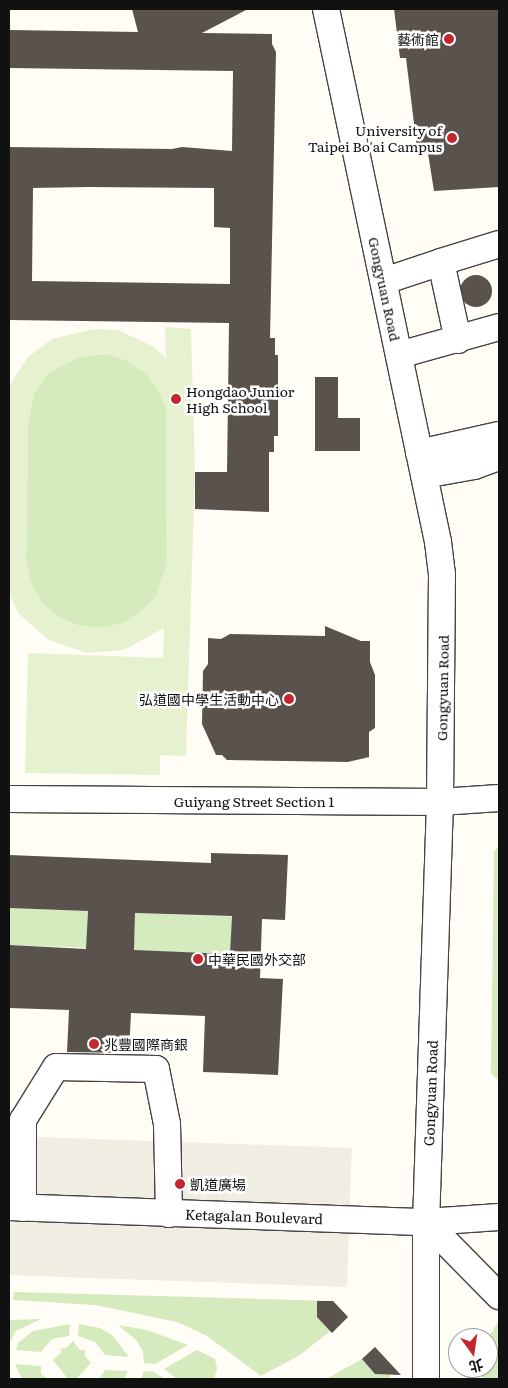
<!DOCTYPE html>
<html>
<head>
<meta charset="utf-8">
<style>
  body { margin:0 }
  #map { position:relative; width:508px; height:1388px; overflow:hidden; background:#fffdf5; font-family:Literata,"Noto Sans TC",serif }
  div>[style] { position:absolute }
  .green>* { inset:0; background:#d5ebbd; transform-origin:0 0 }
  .pitch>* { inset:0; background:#e6f2cf }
  .plaza>* { inset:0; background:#f1ede2; transform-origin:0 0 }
  .building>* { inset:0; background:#5a524d }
  .round { border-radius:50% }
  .roads { filter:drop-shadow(1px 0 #444) drop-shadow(-1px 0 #444) drop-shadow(0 1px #444) drop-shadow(0 -1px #444) }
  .minor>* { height:26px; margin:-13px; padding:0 13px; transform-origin:13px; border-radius:13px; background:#fff }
  .dots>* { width:14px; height:14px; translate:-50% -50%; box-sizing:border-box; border:2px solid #fff; border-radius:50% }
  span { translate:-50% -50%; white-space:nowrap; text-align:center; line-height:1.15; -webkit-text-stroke:5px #fff; paint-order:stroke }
  .poi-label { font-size:14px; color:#111 }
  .right { translate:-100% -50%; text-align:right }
  .left { translate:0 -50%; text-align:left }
  .street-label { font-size:14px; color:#111 }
  .frame { position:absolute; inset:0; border:10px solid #111; pointer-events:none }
  .north { position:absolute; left:448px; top:1328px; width:50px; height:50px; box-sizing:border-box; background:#fff; border:1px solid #a0a0a0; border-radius:50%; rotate:166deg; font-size:14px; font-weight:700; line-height:20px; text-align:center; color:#111 }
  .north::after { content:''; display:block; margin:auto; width:18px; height:22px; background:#c4262e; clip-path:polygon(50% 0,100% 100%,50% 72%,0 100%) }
</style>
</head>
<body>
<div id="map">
  <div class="green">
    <div style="clip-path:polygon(106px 354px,124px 359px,147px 374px,158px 389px,166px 408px,167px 563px,157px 595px,147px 607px,124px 623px,103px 628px,79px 626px,60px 618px,43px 604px,30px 581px,26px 562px,28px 423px,34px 394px,48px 373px,78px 357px)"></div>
    <div style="clip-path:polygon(499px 845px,499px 1081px,491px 1073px,494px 852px)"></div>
    <div style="left:9px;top:908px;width:79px;height:37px;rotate:2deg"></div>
    <div style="left:135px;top:913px;width:97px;height:38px;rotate:2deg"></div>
    <div style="clip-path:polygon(14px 1292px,333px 1301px,348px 1317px,300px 1355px,261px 1376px,207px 1336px,177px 1322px,95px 1305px,13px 1300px)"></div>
    <div style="clip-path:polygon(41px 1319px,16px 1331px,9px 1344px,9px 1320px)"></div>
    <div style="clip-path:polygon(499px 1320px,499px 1379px,483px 1379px,483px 1368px,488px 1368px,488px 1338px)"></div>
    <div style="clip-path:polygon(70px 1324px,69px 1336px,52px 1339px,41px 1352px,16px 1350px,18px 1343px,33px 1331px)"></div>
    <div style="clip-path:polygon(79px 1324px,100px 1328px,112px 1335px,129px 1357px,105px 1355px,95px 1342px,78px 1336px)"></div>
    <div style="clip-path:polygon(118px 1325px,147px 1330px,188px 1345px,155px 1364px,144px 1363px,143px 1351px,136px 1340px)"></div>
    <div style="clip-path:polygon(73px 1341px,80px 1350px,85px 1350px,85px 1356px,91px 1363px,76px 1379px,68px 1379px,53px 1360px,61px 1353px,61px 1348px,65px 1349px)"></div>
    <div style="clip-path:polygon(375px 1347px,390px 1364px,390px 1379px,326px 1379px,362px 1359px)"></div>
    <div style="clip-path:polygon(197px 1350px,215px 1359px,217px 1369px,214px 1379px,177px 1379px,164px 1369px)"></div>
    <div style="clip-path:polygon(15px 1364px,41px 1366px,41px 1374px,48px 1379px,22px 1379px)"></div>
    <div style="clip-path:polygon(105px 1370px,128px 1371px,124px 1379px,99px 1379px)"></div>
    <div style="clip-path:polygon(144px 1371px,154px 1372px,165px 1379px,141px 1379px)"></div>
  </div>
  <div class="pitch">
    <div style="clip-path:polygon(evenodd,165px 327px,191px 329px,195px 472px,186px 756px,160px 755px,160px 775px,25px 773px,28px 653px,163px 658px,164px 628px,124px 650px,87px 653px,49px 640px,19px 614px,9px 594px,9px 386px,28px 357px,52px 339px,93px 329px,118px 330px,154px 347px,166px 358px,165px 327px,106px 354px,124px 359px,147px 374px,158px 389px,166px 408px,167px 563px,157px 595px,147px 607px,124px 623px,103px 628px,79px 626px,60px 618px,43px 604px,30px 581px,26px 562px,28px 423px,34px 394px,48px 373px,78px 357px,106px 354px)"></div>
  </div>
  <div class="plaza">
    <div style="left:9px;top:1136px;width:343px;height:139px;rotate:2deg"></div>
  </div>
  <div class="building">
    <div style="clip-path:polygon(evenodd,132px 9px,248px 9px,202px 33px,272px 34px,272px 44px,276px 52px,270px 338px,275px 338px,275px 355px,278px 355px,278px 436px,274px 436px,274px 452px,269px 452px,269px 512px,195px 509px,195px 472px,227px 472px,229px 323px,9px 320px,9px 147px,172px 149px,182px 147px,232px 151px,233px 71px,9px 68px,9px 30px,138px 32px,132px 9px,87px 187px,214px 188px,214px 227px,230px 228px,230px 284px,32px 281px,33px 188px,87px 187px)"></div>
    <div style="clip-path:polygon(394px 9px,499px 9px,499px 187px,434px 191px,427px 147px,417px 148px,406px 58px,400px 58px)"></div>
    <div class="round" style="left:460px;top:275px;width:32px;height:32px"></div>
    <div style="clip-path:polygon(315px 377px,338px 377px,338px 418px,360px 418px,360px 451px,315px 451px)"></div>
    <div style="clip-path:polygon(325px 626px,361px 641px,370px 641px,370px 662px,375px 675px,375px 728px,369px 732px,369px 757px,348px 762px,227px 760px,222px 755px,216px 755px,202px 724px,203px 671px,208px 664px,208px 638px,221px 639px,230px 634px,325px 636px)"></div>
    <div style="clip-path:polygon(evenodd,211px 853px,288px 855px,285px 920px,262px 919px,260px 978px,283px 979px,278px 1075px,203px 1072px,205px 1016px,131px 1013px,129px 1053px,67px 1052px,69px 1010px,9px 1008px,9px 945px,86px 949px,88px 911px,9px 908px,9px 855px,211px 863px,211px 853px,135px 913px,232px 916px,230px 954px,134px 950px,135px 913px)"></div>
    <div style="clip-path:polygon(317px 1301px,333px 1301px,348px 1317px,332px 1333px,317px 1317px)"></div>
    <div style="clip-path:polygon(375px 1347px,401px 1375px,375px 1374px,362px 1359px)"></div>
  </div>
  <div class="roads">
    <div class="minor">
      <div style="left:326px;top:9px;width:545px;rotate:78.13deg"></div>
      <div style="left:438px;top:542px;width:32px;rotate:83deg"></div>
      <div style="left:442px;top:574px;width:228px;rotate:90.5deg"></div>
      <div style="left:440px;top:802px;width:420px;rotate:91.9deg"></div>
      <div style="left:426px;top:1222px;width:157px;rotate:90deg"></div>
      <div style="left:384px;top:281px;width:60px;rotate:-18.4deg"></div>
      <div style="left:458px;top:340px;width:80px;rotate:-102.3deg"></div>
      <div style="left:441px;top:262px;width:61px;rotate:-17.2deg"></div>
      <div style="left:399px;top:355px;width:104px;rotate:-15.6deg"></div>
      <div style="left:419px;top:453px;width:82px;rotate:-12.7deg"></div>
      <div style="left:424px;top:475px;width:51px;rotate:-10.2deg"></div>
      <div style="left:474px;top:466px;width:27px;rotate:-20deg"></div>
      <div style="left:9px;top:799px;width:431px;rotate:0.4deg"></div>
      <div style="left:440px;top:802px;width:59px;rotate:-3.9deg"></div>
      <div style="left:9px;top:1207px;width:417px;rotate:2.1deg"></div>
      <div style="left:426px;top:1222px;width:73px;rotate:-3.9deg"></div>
      <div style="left:23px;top:1208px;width:88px;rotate:-90deg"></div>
      <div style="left:23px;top:1120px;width:62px;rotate:-58.1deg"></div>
      <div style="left:56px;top:1067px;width:100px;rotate:1.1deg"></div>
      <div style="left:156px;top:1069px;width:56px;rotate:78.7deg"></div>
      <div style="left:167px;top:1124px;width:90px;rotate:88.7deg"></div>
      <div style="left:426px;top:1222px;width:104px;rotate:45.4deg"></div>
    </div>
  </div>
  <div class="dots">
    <div style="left:449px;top:39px;background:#c4262e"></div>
    <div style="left:452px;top:138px;background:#c4262e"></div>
    <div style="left:176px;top:399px;background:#c4262e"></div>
    <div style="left:289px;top:699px;background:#c4262e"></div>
    <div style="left:198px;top:959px;background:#c4262e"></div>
    <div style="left:94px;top:1044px;background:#c4262e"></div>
    <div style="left:180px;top:1184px;background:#c4262e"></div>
  </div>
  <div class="poi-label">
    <span class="right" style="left:439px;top:39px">藝術館</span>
    <span class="right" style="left:442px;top:138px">University of<br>Taipei Bo'ai Campus</span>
    <span class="left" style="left:186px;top:399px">Hongdao Junior<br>High School</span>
    <span class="right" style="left:279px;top:699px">弘道國中學生活動中心</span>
    <span class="left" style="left:208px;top:959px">中華民國外交部</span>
    <span class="left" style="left:104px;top:1044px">兆豐國際商銀</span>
    <span class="left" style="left:190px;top:1184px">凱道廣場</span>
  </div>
  <div class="street-label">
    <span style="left:385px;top:289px;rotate:78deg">Gongyuan Road</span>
    <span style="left:442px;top:688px;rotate:-89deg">Gongyuan Road</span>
    <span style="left:254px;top:801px">Guiyang Street Section 1</span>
    <span style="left:430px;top:1093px;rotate:-88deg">Gongyuan Road</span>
    <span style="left:254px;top:1216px;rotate:2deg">Ketagalan Boulevard</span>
  </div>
  <div class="frame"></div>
  <div class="north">北</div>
</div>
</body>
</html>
